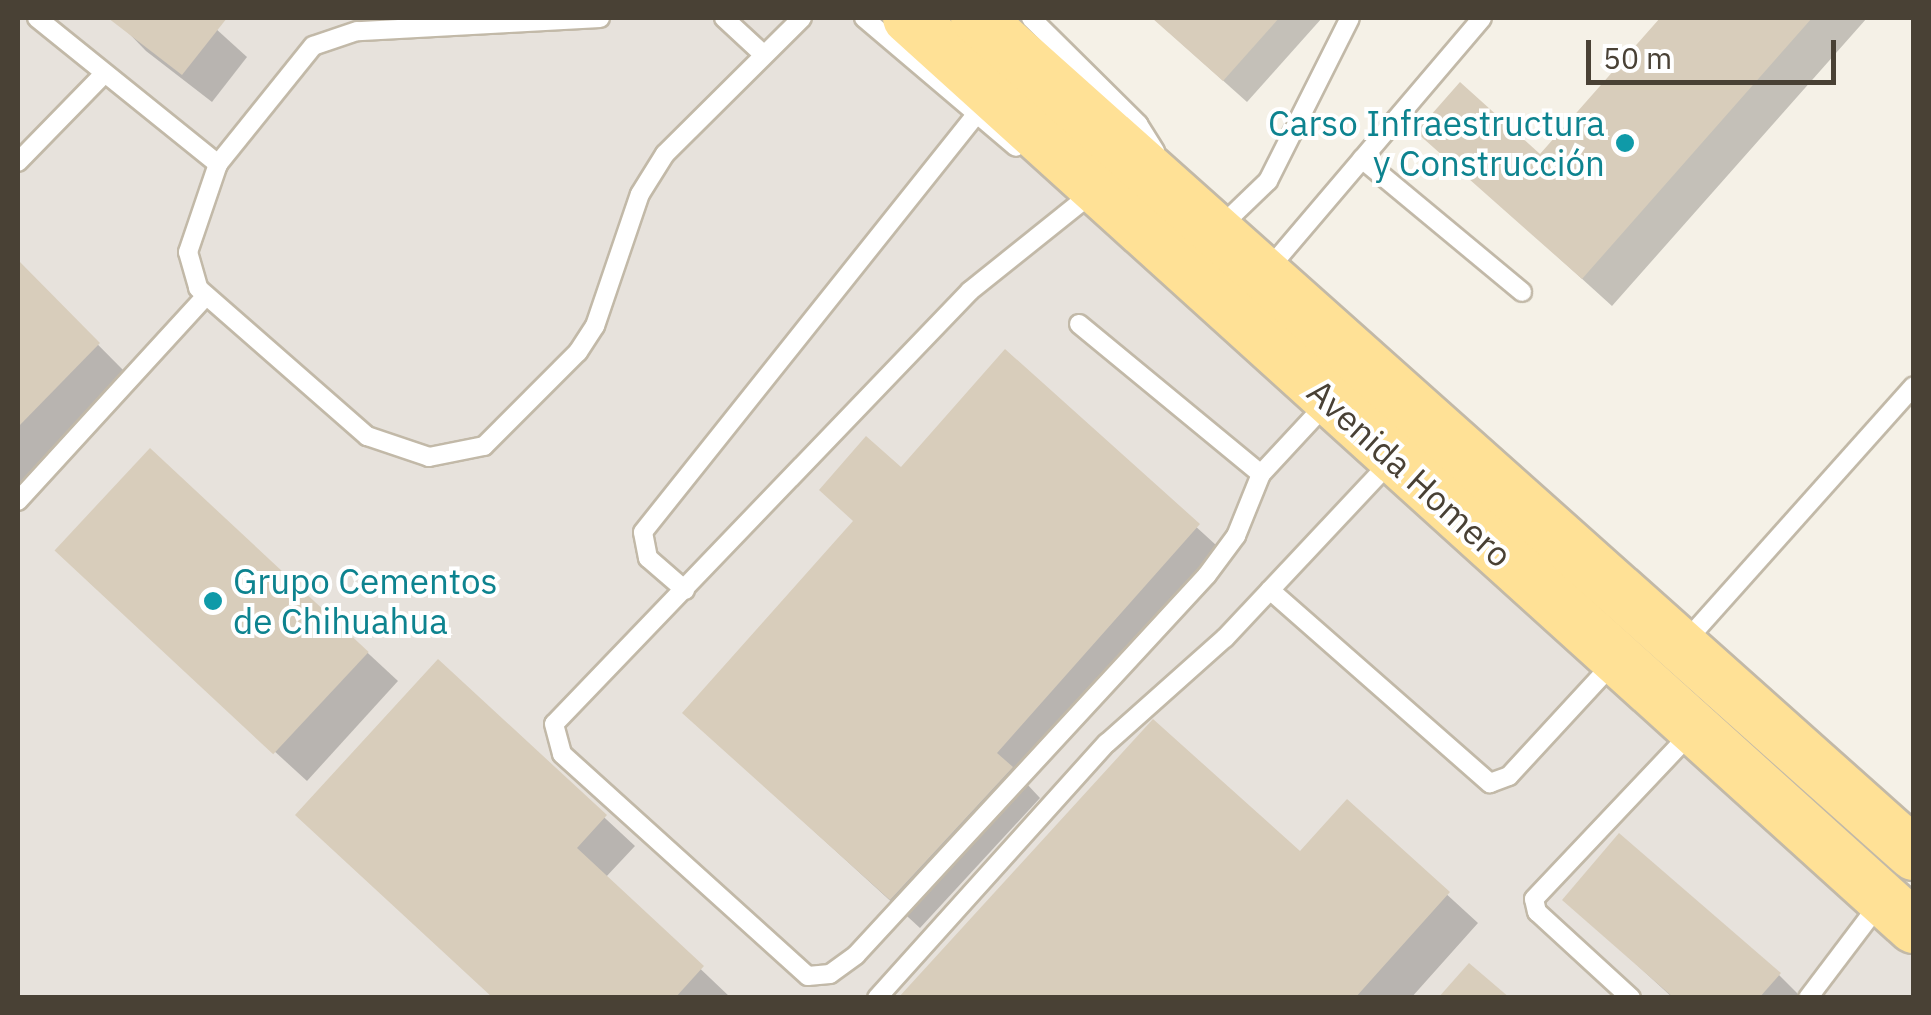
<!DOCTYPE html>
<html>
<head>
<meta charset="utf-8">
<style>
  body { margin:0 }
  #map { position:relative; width:1931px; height:1015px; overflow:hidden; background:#f5f1e7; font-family:"IBM Plex Sans",sans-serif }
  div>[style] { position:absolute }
  .industrial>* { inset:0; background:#e7e2dc }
  .shadow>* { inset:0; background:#0003 }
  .building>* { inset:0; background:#d8cdbb; transform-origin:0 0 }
  .roads { filter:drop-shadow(2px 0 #c2b9a8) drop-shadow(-2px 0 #c2b9a8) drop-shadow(0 2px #c2b9a8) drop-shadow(0 -2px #c2b9a8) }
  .service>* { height:18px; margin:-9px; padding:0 9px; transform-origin:9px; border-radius:9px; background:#fff }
  .primary>* { height:52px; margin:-26px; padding:0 26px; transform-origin:26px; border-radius:26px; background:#ffe196 }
  .dots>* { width:28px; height:28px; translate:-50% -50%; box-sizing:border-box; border:5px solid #fff; border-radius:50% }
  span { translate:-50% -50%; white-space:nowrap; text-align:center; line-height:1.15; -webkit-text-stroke:8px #fff; paint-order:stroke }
  .culture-label { font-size:35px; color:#0d838f }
  .right { translate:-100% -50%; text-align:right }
  .left { translate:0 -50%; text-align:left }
  .street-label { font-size:35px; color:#494135 }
  .frame { position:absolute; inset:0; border:20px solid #494135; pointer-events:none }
  .scale { position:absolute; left:1586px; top:40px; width:250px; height:45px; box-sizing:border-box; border:5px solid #494135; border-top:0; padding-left:12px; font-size:30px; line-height:35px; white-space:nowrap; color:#494135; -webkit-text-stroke:8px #fff; paint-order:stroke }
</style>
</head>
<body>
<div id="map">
  <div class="industrial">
    <div style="clip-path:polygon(18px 18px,879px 18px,1913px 943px,1913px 997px,18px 997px)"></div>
  </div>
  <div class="shadow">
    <div style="clip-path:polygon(121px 18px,204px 18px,247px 57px,212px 102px,146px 51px,118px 22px)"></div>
    <div style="clip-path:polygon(1153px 18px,1322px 18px,1247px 102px)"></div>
    <div style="clip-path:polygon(1664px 18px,1867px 18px,1612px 306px,1420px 132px,1540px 157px)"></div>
    <div style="clip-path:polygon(18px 264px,127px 374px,18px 486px)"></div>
    <div style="clip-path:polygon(1006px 353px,1228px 556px,1026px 783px,1040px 798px,920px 928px,685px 713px)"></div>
    <div style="clip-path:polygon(150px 451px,398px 681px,307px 781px,88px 581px)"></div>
    <div style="clip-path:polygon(438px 663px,635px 846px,605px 878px,731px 998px,494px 998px)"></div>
    <div style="clip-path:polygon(1347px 803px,1478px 923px,1411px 998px,903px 998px,1300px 855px)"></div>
    <div style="clip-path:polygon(1566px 900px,1779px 975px,1802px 998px,1673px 998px)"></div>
  </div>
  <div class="building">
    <div style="clip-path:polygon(108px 18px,227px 18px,182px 75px)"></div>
    <div style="clip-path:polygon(1152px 18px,1279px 18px,1223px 81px)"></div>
    <div style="clip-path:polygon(1660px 18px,1812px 18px,1582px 279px,1416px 132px,1460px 82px,1540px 154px)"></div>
    <div style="clip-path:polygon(18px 260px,100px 343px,18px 427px)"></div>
    <div style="clip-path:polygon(1005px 349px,1200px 524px,997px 753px,1013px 767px,890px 900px,682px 713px,853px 521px,819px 490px,866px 436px,901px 467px)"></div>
    <div style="left:150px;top:448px;width:299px;height:140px;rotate:43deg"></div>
    <div style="clip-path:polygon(438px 659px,607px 815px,577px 848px,704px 966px,675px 998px,493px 998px,295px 815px)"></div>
    <div style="clip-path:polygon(1153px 719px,1300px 851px,1347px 799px,1450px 892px,1355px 998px,898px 998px)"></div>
    <div style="clip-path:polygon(1619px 833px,1781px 973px,1759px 998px,1674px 998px,1562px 900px)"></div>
    <div style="clip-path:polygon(1469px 963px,1510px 998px,1438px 998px)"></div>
  </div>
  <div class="roads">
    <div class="service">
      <div style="left:37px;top:18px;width:233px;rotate:38.9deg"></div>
      <div style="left:600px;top:18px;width:243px;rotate:176.9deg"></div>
      <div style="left:357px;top:31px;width:46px;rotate:161.2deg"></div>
      <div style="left:313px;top:46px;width:151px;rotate:128.8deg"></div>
      <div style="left:218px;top:164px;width:93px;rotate:108.8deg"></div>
      <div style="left:188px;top:252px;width:37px;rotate:74deg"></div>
      <div style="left:198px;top:288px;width:225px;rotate:41.2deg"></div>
      <div style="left:367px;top:436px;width:65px;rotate:18.7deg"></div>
      <div style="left:429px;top:457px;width:56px;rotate:-11.3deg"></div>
      <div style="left:484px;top:446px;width:133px;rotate:-45deg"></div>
      <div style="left:578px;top:352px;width:31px;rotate:-57deg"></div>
      <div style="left:595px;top:326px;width:139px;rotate:-71.2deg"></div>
      <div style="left:640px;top:194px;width:47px;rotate:-58deg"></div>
      <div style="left:665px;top:154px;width:193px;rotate:-44.8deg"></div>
      <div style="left:724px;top:18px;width:54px;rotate:42.8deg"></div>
      <div style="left:864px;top:18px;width:199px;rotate:40.3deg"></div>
      <div style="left:1031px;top:18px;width:151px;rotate:44.7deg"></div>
      <div style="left:1138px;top:124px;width:32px;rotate:58deg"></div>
      <div style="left:1362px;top:159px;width:208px;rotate:39.7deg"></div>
      <div style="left:18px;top:162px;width:124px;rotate:-45.7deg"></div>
      <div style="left:1091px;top:194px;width:155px;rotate:141.3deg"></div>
      <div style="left:970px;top:291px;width:600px;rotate:133.85deg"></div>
      <div style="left:554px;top:724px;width:31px;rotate:75deg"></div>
      <div style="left:562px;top:754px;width:331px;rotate:42.1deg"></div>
      <div style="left:808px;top:976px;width:22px;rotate:-5deg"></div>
      <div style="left:830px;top:974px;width:32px;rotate:-36deg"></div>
      <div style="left:856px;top:955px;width:517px;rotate:-47.27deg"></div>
      <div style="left:1207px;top:575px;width:49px;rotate:-53.4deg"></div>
      <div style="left:1236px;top:536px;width:67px;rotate:-68deg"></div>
      <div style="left:1261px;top:474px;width:97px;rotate:-47.1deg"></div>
      <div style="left:1217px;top:230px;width:71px;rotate:-43.9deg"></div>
      <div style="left:1268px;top:181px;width:182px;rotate:-63.3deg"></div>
      <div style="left:1266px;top:272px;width:333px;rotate:-49.6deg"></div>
      <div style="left:1079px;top:324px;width:236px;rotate:39.5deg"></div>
      <div style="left:18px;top:501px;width:278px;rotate:-47.5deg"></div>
      <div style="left:685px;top:590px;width:49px;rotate:-139.1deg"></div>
      <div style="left:648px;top:558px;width:26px;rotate:-101deg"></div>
      <div style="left:643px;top:532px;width:532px;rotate:-51.41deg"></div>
      <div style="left:1270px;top:590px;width:293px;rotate:41.3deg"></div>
      <div style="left:1490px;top:783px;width:20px;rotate:-20deg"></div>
      <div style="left:1509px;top:776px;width:158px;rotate:-47.3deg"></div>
      <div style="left:1685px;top:642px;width:343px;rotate:-48.2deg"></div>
      <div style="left:877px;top:998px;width:343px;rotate:-48deg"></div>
      <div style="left:1107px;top:743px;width:158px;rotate:-41.7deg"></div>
      <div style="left:1225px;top:638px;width:245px;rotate:-46.8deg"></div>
      <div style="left:1631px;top:998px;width:127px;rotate:-137.5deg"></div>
      <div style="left:1537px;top:912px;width:13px;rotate:-103deg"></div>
      <div style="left:1534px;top:899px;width:228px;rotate:-46.6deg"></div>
      <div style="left:1808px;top:998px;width:118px;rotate:-52.9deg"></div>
    </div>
    <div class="primary">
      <div style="left:909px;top:18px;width:1355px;rotate:42.13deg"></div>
      <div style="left:977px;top:18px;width:1256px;rotate:41.74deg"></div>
    </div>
  </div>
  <div class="dots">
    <div style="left:1625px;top:143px;background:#0f9aa8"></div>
    <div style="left:213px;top:601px;background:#0f9aa8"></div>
  </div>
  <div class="culture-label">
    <span class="right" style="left:1605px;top:143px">Carso Infraestructura<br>y Construcción</span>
    <span class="left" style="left:233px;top:601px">Grupo Cementos<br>de Chihuahua</span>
  </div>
  <div class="street-label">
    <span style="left:1410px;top:473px;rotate:42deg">Avenida Homero</span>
  </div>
  <div class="frame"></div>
  <div class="scale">50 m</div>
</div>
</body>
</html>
